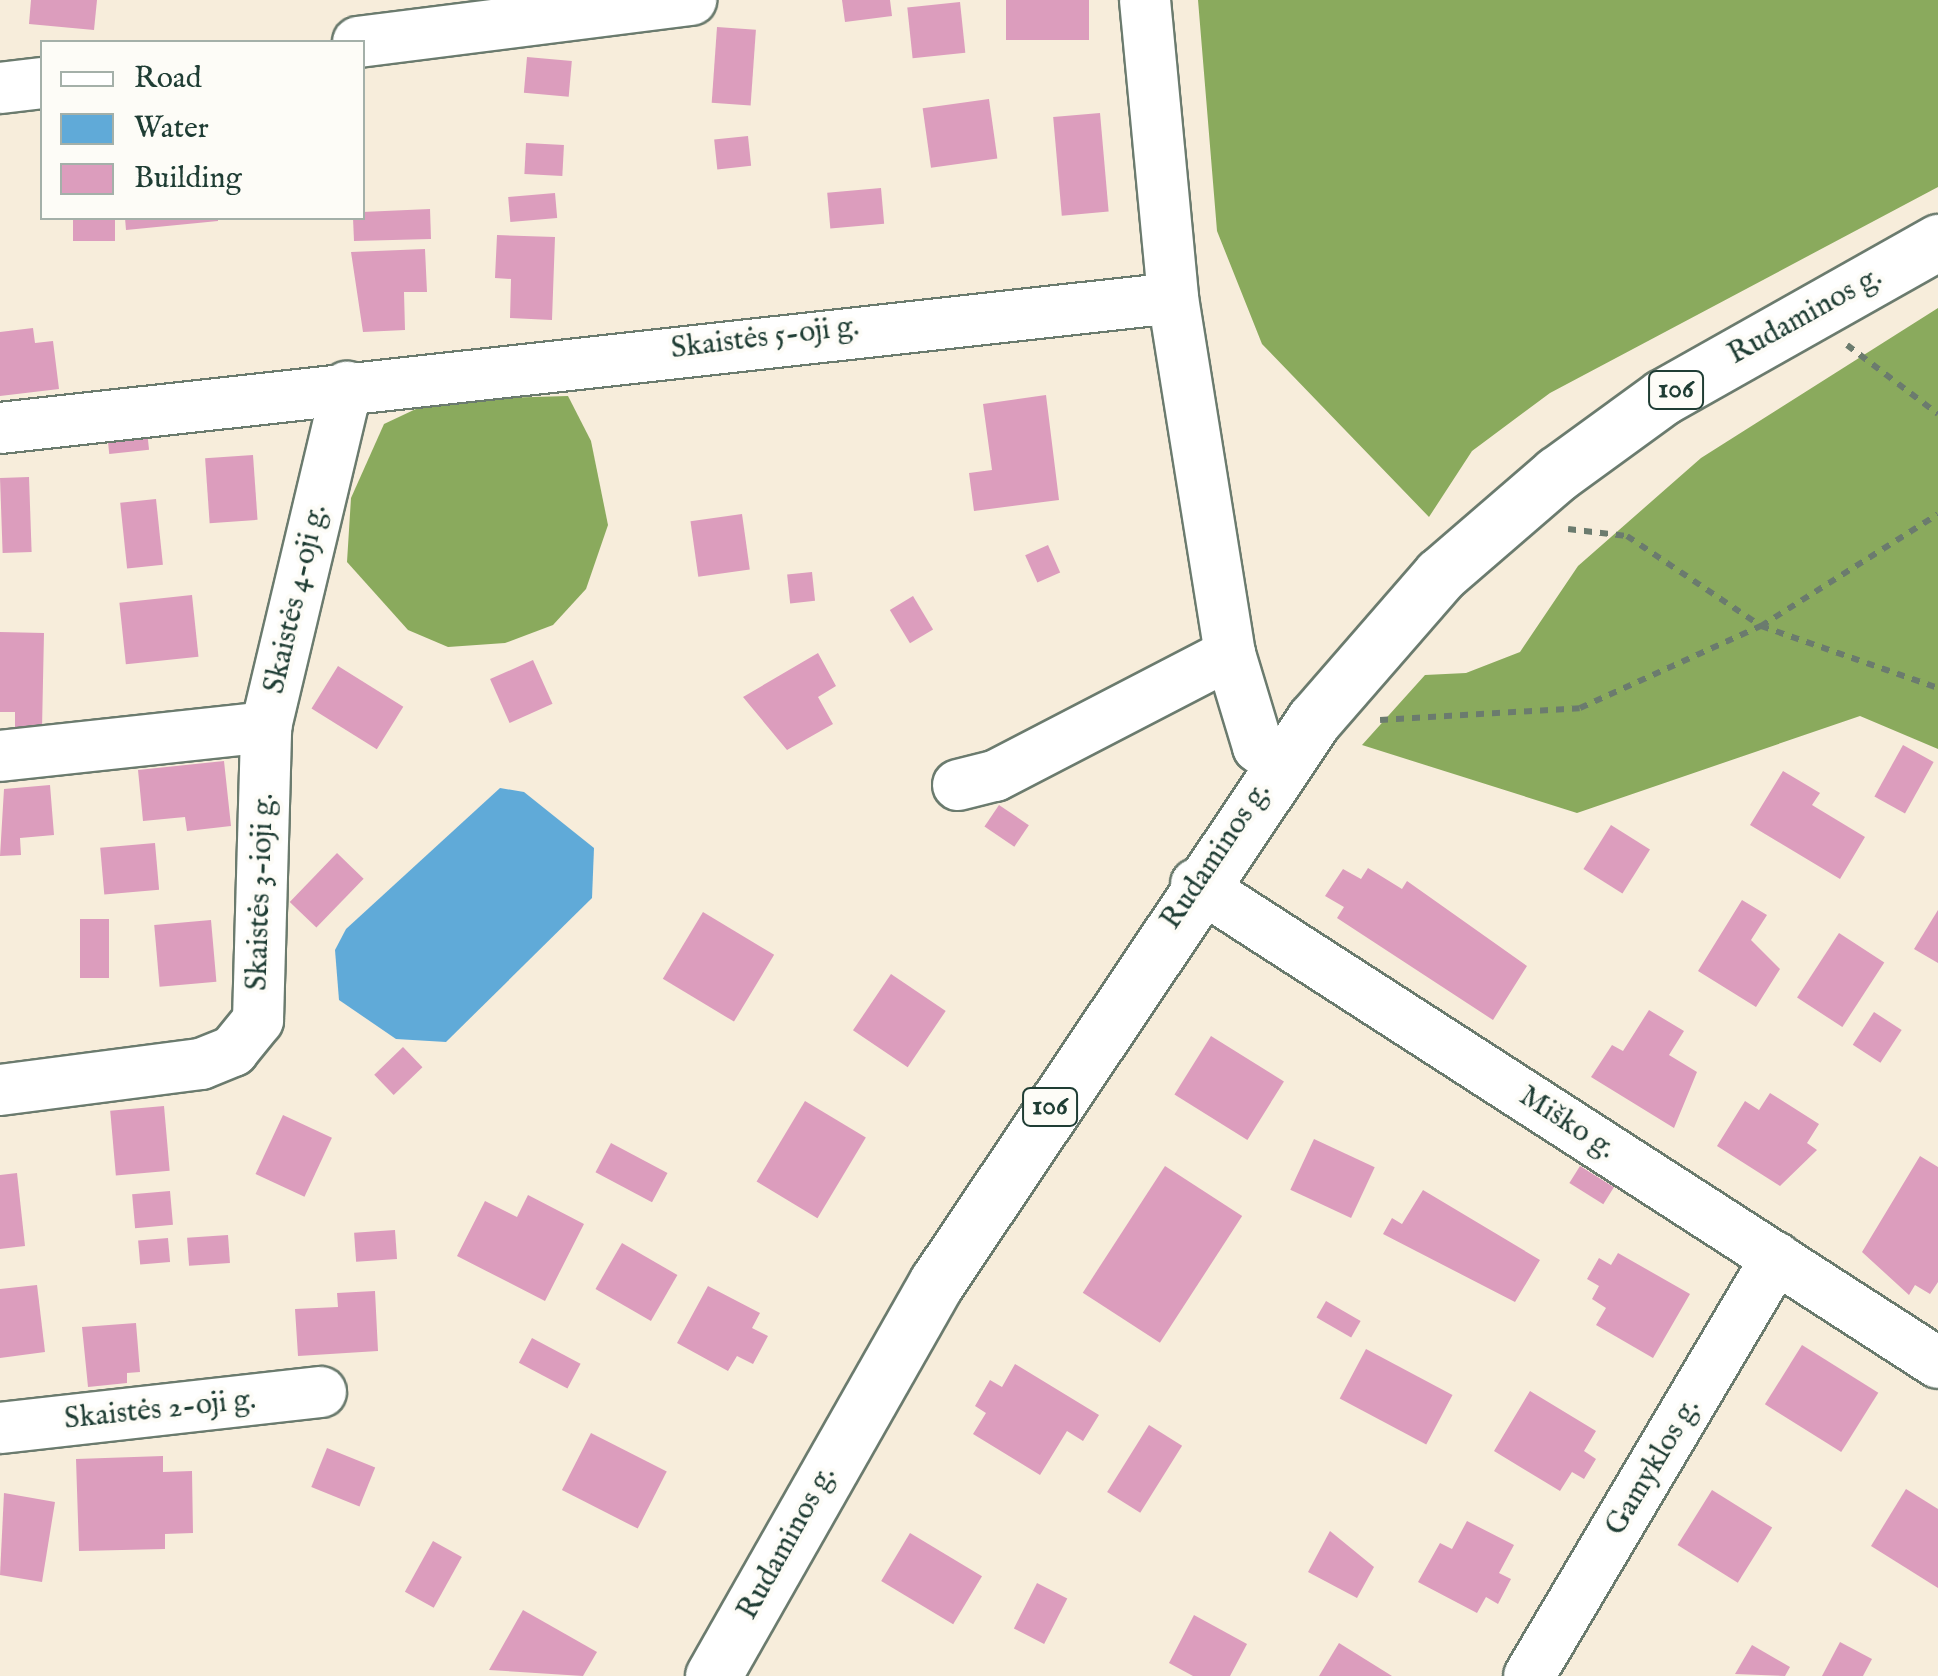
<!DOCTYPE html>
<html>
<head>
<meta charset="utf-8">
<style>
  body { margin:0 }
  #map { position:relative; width:1938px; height:1676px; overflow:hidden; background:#f7eddb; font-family:"IM FELL English",serif }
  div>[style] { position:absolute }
  .forest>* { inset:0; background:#8aaa5d }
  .water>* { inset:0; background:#60aad8 }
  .building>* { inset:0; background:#dc9dbd; transform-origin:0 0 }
  .path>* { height:6px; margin-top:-3px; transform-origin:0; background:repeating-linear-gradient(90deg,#6b7b6e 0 8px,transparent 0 16px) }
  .roads { filter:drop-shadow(2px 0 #6b7b6e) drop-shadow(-2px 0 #6b7b6e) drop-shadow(0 2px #6b7b6e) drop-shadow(0 -2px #6b7b6e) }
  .minor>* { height:50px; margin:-25px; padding:0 25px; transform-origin:25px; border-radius:25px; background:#fff }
  .major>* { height:55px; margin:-27.5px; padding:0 27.5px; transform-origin:27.5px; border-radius:27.5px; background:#fff }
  span { translate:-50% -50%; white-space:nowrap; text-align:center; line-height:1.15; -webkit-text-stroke:8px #fdfcf7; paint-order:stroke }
  .shield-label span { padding:2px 8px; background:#fdfcf7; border:2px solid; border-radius:8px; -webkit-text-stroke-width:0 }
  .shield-label { font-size:28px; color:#1f3d34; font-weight:700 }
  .street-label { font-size:30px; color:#1f3d34 }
  .legend { position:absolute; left:40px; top:40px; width:325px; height:180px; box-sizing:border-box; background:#fdfcf7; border:2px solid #a4b0a9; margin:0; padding:12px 18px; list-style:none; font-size:30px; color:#1f3d34 }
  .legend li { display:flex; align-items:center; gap:20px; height:50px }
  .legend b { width:50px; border:2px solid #a4b0a9 }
</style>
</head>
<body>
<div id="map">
  <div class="forest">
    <div style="clip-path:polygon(1198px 0,1938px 0,1938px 187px,1550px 393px,1472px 451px,1429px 517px,1262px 344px,1217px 231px)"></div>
    <div style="clip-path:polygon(1938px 308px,1938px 749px,1860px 716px,1577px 813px,1362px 745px,1425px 675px,1466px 673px,1520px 652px,1578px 566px,1701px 458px)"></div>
    <div style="clip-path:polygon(568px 396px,591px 441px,608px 525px,586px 589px,553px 625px,505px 643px,448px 647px,408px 630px,347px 562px,351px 498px,384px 424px,435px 400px)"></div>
  </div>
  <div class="water">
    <div style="clip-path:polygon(500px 788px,524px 792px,594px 848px,592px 898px,446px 1042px,396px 1039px,339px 1000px,335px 950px,346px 929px)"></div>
  </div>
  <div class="building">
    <div style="clip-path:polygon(31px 0,97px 0,94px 30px,29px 24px)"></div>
    <div style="clip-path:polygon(842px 0,890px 0,892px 16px,845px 22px)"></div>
    <div style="left:1006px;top:0;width:83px;height:40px"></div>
    <div style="left:960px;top:2px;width:51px;height:53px;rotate:84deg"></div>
    <div style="left:717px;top:27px;width:39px;height:76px;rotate:4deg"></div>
    <div style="left:527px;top:57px;width:45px;height:36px;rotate:5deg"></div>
    <div style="left:989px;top:99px;width:60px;height:67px;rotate:82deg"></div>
    <div style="left:1100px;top:113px;width:99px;height:47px;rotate:85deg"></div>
    <div style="left:748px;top:136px;width:30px;height:34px;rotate:84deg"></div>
    <div style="left:526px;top:143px;width:38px;height:31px;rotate:3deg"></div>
    <div style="left:881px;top:188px;width:36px;height:54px;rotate:85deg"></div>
    <div style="left:555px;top:193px;width:25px;height:47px;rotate:85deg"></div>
    <div style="clip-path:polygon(430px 209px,431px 239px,354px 241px,353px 218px,362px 212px)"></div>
    <div style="left:73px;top:218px;width:42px;height:23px"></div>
    <div style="clip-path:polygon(125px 218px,218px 218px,218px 221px,126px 230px)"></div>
    <div style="clip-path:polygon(497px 235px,555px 237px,552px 320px,510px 318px,511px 279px,495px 278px)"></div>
    <div style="clip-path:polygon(425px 249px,427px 292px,404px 292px,405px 330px,363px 332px,351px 252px)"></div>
    <div style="clip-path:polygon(33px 328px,35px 343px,53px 341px,59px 389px,0 396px,0 332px)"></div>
    <div style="clip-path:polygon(1046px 395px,1059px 500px,974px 511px,969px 473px,992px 470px,983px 404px)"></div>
    <div style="left:146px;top:421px;width:29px;height:40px;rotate:84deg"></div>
    <div style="left:253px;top:455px;width:65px;height:48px;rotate:86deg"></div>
    <div style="left:29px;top:477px;width:75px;height:29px;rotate:88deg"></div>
    <div style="left:156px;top:499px;width:66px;height:36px;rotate:84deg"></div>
    <div style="left:742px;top:514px;width:56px;height:52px;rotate:82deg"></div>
    <div style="left:1048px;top:545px;width:30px;height:25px;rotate:66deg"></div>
    <div style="left:812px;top:572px;width:29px;height:25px;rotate:84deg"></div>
    <div style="left:192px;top:595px;width:62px;height:73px;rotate:84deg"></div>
    <div style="left:913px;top:596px;width:39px;height:27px;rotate:59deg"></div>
    <div style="clip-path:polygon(0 632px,44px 633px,42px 729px,15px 728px,15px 712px,0 712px)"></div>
    <div style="clip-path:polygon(818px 653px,836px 686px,818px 697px,833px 724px,787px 750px,743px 697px)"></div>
    <div style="left:533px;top:660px;width:48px;height:47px;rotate:66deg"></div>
    <div style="left:338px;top:666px;width:77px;height:50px;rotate:32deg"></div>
    <div style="left:1903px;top:745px;width:35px;height:59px;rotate:29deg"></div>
    <div style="clip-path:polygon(224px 761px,231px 826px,187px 831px,185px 817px,143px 821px,138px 770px)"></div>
    <div style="clip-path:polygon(1783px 771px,1820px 793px,1812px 805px,1865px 837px,1840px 879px,1750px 825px)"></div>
    <div style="clip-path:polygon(50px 785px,54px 835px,20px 838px,21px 855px,0 856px,4px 789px)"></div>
    <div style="left:999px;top:805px;width:36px;height:26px;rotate:34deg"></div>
    <div style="left:1611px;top:825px;width:46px;height:52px;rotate:32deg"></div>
    <div style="left:155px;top:843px;width:47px;height:55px;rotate:85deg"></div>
    <div style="left:337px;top:853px;width:37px;height:68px;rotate:44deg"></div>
    <div style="clip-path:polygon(1368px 868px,1402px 889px,1407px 881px,1527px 966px,1493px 1020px,1337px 918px,1344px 907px,1325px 896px,1343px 869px,1361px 879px)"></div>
    <div style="clip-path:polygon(1742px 900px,1767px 915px,1751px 940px,1780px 969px,1756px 1007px,1698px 971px)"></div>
    <div style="clip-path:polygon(1938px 910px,1938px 963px,1914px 949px)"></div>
    <div style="left:703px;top:912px;width:83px;height:78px;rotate:31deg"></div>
    <div style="left:80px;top:919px;width:29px;height:59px"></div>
    <div style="left:211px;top:920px;width:62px;height:57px;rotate:85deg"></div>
    <div style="left:1839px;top:933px;width:54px;height:77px;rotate:33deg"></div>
    <div style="left:891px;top:974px;width:66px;height:68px;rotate:34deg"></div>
    <div style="clip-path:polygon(1649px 1010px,1684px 1031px,1669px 1055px,1697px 1072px,1674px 1128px,1591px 1077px,1612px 1045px,1623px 1051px)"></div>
    <div style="left:1874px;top:1012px;width:33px;height:39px;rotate:33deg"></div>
    <div style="left:1211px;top:1036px;width:86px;height:69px;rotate:32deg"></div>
    <div style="left:403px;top:1047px;width:28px;height:40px;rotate:46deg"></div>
    <div style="clip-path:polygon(1770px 1093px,1819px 1124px,1807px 1143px,1817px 1150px,1780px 1186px,1717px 1146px,1745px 1101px,1759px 1110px)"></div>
    <div style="left:805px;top:1101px;width:71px;height:94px;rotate:31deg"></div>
    <div style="left:164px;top:1106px;width:65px;height:54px;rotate:85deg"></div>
    <div style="left:283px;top:1115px;width:54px;height:65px;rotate:25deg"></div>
    <div style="left:1314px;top:1139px;width:67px;height:56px;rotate:25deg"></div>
    <div style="left:611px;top:1143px;width:64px;height:33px;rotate:28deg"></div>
    <div style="clip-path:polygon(1920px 1156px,1938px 1167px,1938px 1282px,1930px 1294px,1915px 1285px,1909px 1295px,1862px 1252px)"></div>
    <div style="left:1165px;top:1166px;width:92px;height:151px;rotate:33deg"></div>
    <div style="left:1580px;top:1166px;width:40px;height:20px;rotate:32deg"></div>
    <div style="clip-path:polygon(17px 1173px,25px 1246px,0 1249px,0 1175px)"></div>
    <div style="clip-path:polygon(1423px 1190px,1540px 1260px,1515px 1302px,1383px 1234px,1392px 1218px,1402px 1224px)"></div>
    <div style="left:170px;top:1191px;width:34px;height:38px;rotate:85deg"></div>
    <div style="clip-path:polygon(528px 1195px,584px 1224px,545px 1301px,457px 1256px,485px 1201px,517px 1217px)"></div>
    <div style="left:395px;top:1230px;width:29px;height:41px;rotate:86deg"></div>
    <div style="left:228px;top:1235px;width:28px;height:41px;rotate:86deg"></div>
    <div style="left:168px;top:1238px;width:24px;height:30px;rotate:85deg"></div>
    <div style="left:622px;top:1243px;width:64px;height:53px;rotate:30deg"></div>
    <div style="clip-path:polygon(1618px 1253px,1690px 1294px,1653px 1358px,1596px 1325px,1606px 1308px,1592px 1299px,1599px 1286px,1587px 1279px,1599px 1258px,1611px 1265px)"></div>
    <div style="clip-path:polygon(37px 1285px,45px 1352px,0 1358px,0 1289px)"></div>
    <div style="clip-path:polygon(708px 1286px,760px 1313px,752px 1328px,768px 1336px,753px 1364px,737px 1356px,728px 1371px,677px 1343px)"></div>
    <div style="clip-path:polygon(375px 1291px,378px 1351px,298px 1356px,295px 1309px,338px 1307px,337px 1293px)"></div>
    <div style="left:1326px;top:1301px;width:40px;height:19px;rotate:30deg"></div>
    <div style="clip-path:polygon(136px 1323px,140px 1372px,127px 1373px,127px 1383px,88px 1387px,82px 1327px)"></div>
    <div style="left:532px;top:1338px;width:55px;height:28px;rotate:28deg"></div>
    <div style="left:1802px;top:1345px;width:90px;height:70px;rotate:32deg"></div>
    <div style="left:1366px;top:1349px;width:98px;height:56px;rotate:28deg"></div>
    <div style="clip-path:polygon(1015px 1364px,1099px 1415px,1083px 1441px,1067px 1431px,1040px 1475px,973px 1434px,986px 1413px,975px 1406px,990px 1380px,1002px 1387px)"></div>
    <div style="clip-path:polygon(1530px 1391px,1596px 1431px,1584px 1451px,1596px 1459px,1584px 1479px,1572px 1472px,1560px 1491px,1494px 1451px)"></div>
    <div style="left:1149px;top:1425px;width:39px;height:79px;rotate:32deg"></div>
    <div style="left:591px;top:1433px;width:85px;height:64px;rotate:27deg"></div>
    <div style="left:327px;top:1448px;width:52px;height:42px;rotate:22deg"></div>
    <div style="clip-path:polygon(163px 1456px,163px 1472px,192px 1471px,193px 1533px,165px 1534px,165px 1549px,79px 1551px,76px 1459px)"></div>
    <div style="clip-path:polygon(1906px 1489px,1938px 1509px,1938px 1588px,1871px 1546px)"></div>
    <div style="left:1712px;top:1490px;width:71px;height:65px;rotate:32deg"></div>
    <div style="clip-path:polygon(4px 1493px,55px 1502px,42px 1582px,0 1575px)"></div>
    <div style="clip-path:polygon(1467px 1521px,1514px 1545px,1499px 1573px,1511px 1579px,1498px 1604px,1486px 1597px,1477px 1613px,1418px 1582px,1440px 1543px,1452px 1549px)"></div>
    <div style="clip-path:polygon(1330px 1531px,1374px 1567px,1357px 1598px,1308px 1572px)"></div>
    <div style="left:910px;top:1533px;width:84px;height:56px;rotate:31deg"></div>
    <div style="left:433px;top:1541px;width:33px;height:58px;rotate:29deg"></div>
    <div style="left:1037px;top:1583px;width:34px;height:51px;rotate:27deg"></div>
    <div style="clip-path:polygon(523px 1610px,597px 1652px,583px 1676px,489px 1670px)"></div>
    <div style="clip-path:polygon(1194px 1615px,1247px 1644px,1230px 1676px,1193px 1676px,1169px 1663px)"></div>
    <div style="clip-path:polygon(1840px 1642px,1872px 1659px,1863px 1676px,1822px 1676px)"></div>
    <div style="clip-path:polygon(1339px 1643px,1392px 1676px,1319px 1676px)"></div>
    <div style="clip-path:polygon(1752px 1645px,1790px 1667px,1785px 1676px,1735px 1674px)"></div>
  </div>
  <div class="path">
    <div style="left:1847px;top:345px;width:114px;rotate:37.2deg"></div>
    <div style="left:1568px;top:529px;width:59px;rotate:6.8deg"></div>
    <div style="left:1627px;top:536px;width:161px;rotate:33.9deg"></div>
    <div style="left:1761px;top:626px;width:188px;rotate:19.3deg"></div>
    <div style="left:1380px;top:720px;width:200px;rotate:-3.4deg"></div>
    <div style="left:1580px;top:708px;width:199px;rotate:-24.4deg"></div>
    <div style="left:1761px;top:626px;width:209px;rotate:-32.3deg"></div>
  </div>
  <div class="roads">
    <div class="minor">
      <div style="left:1145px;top:0;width:299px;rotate:84.6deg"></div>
      <div style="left:358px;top:42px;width:336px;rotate:-7.2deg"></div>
      <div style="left:0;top:88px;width:42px;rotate:-6.8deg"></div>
      <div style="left:0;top:428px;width:1180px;rotate:-6.32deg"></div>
      <div style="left:1173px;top:298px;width:361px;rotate:80.9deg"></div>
      <div style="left:1230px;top:654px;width:97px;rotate:73.2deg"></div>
      <div style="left:1258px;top:747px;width:26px;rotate:37deg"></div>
      <div style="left:0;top:756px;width:268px;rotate:-6.2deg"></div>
      <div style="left:266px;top:727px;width:350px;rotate:-76.6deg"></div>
      <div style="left:958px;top:785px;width:38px;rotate:-14deg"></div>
      <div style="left:995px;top:776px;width:265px;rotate:-27.4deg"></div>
      <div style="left:1196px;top:884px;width:883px;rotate:32.84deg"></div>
      <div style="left:0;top:1090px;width:203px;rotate:-7.4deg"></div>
      <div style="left:201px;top:1064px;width:35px;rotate:-22deg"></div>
      <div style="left:233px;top:1051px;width:40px;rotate:-51deg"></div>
      <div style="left:258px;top:1020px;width:293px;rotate:-88.4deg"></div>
      <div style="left:0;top:1428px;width:323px;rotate:-6.4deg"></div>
      <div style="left:1529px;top:1676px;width:486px;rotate:-59.4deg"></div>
    </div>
    <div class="major">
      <div style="left:713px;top:1676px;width:453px;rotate:-60.4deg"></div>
      <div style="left:937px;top:1282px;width:677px;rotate:-56.15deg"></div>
      <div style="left:1314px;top:720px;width:192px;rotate:-49deg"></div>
      <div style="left:1440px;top:575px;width:155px;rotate:-40.8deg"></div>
      <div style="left:1557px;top:474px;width:131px;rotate:-36deg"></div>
      <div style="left:1663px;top:397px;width:316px;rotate:-29.4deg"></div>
    </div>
  </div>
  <div class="shield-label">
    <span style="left:1676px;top:390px">106</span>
    <span style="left:1050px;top:1107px">106</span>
  </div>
  <div class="street-label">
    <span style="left:1805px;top:316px;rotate:-29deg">Rudaminos g.</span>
    <span style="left:765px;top:338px;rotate:-7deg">Skaistės 5-oji g.</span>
    <span style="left:296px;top:599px;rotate:-77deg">Skaistės 4-oji g.</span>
    <span style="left:1216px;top:856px;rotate:-56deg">Rudaminos g.</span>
    <span style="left:261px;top:892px;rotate:-88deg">Skaistės 3-ioji g.</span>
    <span style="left:1567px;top:1123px;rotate:33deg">Miško g.</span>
    <span style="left:160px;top:1410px;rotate:-6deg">Skaistės 2-oji g.</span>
    <span style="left:1653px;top:1467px;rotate:-59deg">Gamyklos g.</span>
    <span style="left:787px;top:1543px;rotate:-61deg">Rudaminos g.</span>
  </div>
  <ul class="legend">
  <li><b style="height:12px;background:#fff"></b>Road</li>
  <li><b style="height:28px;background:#60aad8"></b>Water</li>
  <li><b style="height:28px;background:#dc9dbd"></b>Building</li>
  </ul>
</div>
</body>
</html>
